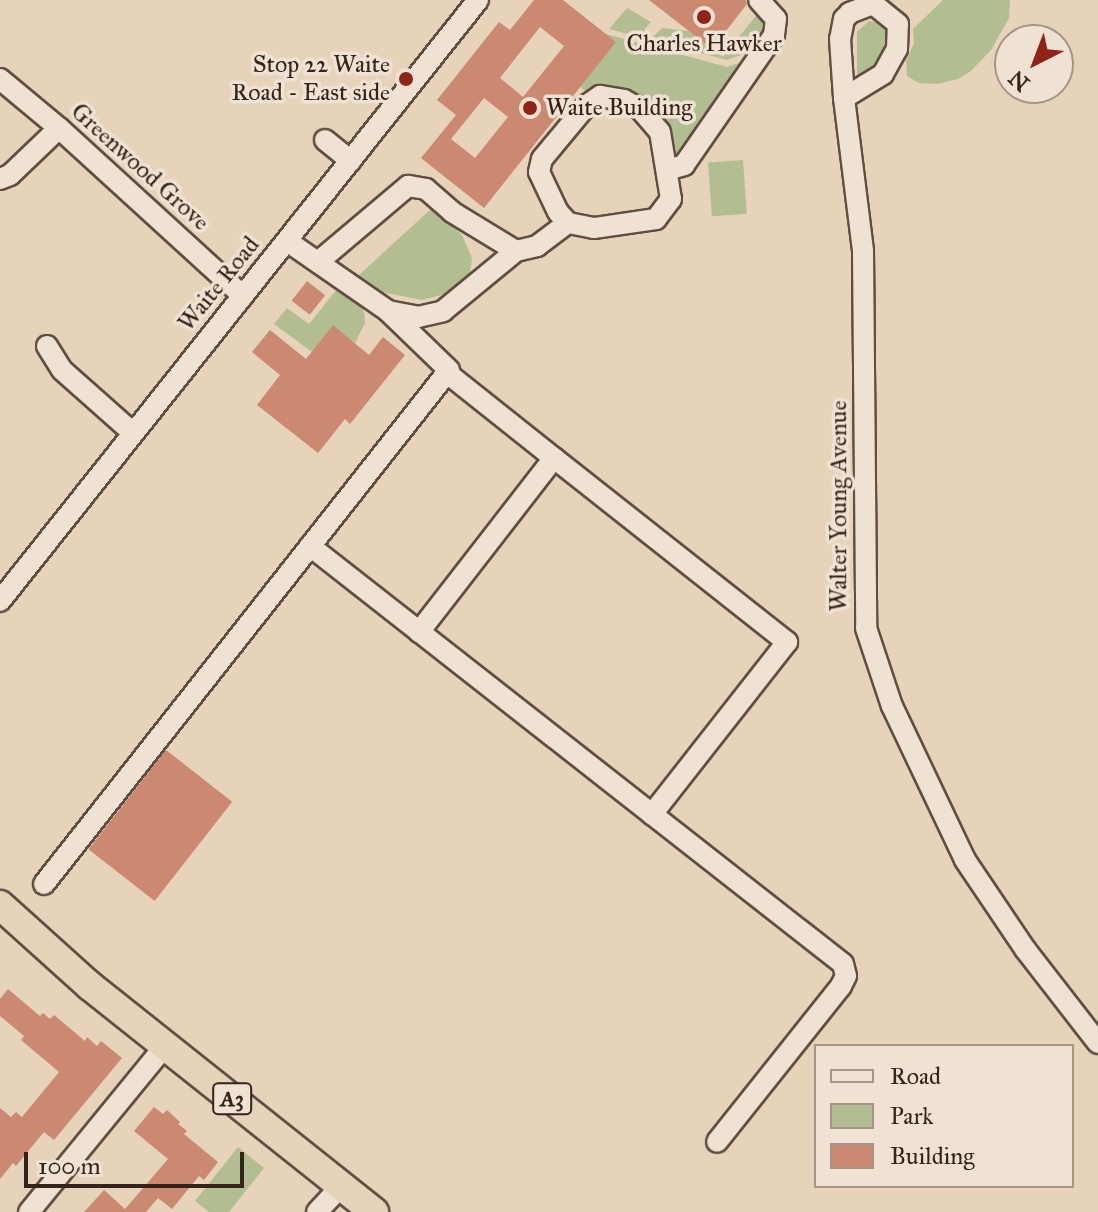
<!DOCTYPE html>
<html>
<head>
<meta charset="utf-8">
<style>
  body { margin:0 }
  #map { position:relative; width:1098px; height:1212px; overflow:hidden; background:#e6d3b9; font-family:"IM FELL Great Primer",serif }
  div>[style] { position:absolute }
  .green>* { inset:0; background:#b2bd92; transform-origin:0 0 }
  .building>* { inset:0; background:#cb8972; transform-origin:0 0 }
  .roads { filter:drop-shadow(2px 0 #614e42) drop-shadow(-2px 0 #614e42) drop-shadow(0 2px #614e42) drop-shadow(0 -2px #614e42) }
  .minor>* { height:20px; margin:-10px; padding:0 10px; transform-origin:10px; border-radius:10px; background:#efe2d2 }
  .highway>* { height:28px; margin:-14px; padding:0 14px; transform-origin:14px; border-radius:14px; background:#e6d3b9 }
  .dots>* { width:22px; height:22px; translate:-50% -50%; box-sizing:border-box; border:4px solid #efe2d2; border-radius:50% }
  span { translate:-50% -50%; white-space:nowrap; text-align:center; line-height:1.15; -webkit-text-stroke:7px #efe2d2; paint-order:stroke }
  .shield-label span { padding:2px 6px; background:#efe2d2; border:2px solid; border-radius:6px; -webkit-text-stroke-width:0 }
  .shield-label { font-size:22px; color:#35221a; font-weight:700 }
  .poi-label { font-size:24px; color:#35221a }
  .right { translate:-100% -50%; text-align:right }
  .left { translate:0 -50%; text-align:left }
  .street-label { font-size:24px; color:#35221a }
  .legend { position:absolute; left:814px; top:1044px; width:260px; height:144px; box-sizing:border-box; background:#efe2d2; border:2px solid #a59588; margin:0; padding:10px 14px; list-style:none; font-size:24px; color:#35221a }
  .legend li { display:flex; align-items:center; gap:16px; height:40px }
  .legend b { width:40px; border:2px solid #a59588 }
  .north { position:absolute; left:994px; top:24px; width:80px; height:80px; box-sizing:border-box; background:#efe2d2; border:2px solid #a59588; border-radius:50%; rotate:222deg; font-size:22px; font-weight:700; line-height:32px; text-align:center; color:#35221a }
  .north::after { content:''; display:block; margin:auto; width:28px; height:36px; background:#8f2418; clip-path:polygon(50% 0,100% 100%,50% 72%,0 100%) }
  .scale { position:absolute; left:24px; top:1152px; width:220px; height:36px; box-sizing:border-box; border:4px solid #35221a; border-top:0; padding-left:10px; font-size:24px; line-height:28px; white-space:nowrap; color:#35221a; -webkit-text-stroke:6px #efe2d2; paint-order:stroke }
</style>
</head>
<body>
<div id="map">
  <div class="green">
    <div style="clip-path:polygon(943px 0,1010px 0,1009px 18px,991px 50px,971px 71px,958px 79px,938px 84px,919px 83px,907px 76px,906px 61px,914px 43px,913px 29px)"></div>
    <div style="clip-path:polygon(627px 8px,651px 22px,644px 30px,653px 37px,662px 28px,689px 31px,723px 57px,762px 8px,769px 15px,766px 46px,727px 60px,609px 29px)"></div>
    <div style="clip-path:polygon(869px 21px,883px 24px,888px 31px,888px 41px,878px 63px,857px 79px,857px 32px)"></div>
    <div style="clip-path:polygon(606px 34px,727px 67px,759px 56px,679px 160px,674px 156px,666px 127px,590px 96px,580px 86px)"></div>
    <div style="left:743px;top:160px;width:54px;height:35px;rotate:86deg"></div>
    <div style="clip-path:polygon(432px 208px,462px 235px,472px 258px,470px 274px,449px 293px,422px 300px,381px 292px,359px 275px)"></div>
    <div style="clip-path:polygon(337px 289px,361px 304px,364px 313px,365px 323px,355px 343px,333px 326px,312px 352px,274px 324px,287px 308px,309px 324px)"></div>
    <div style="clip-path:polygon(238px 1147px,264px 1168px,229px 1212px,209px 1212px,195px 1201px)"></div>
  </div>
  <div class="building">
    <div style="clip-path:polygon(evenodd,534px 0,563px 0,616px 42px,484px 208px,421px 158px,456px 115px,437px 100px,499px 22px,510px 30px,534px 0,540px 27px,564px 46px,523px 97px,500px 78px,540px 27px,534px 0,484px 98px,508px 117px,475px 158px,451px 139px,484px 98px)"></div>
    <div style="clip-path:polygon(649px 0,746px 0,747px 4px,712px 49px)"></div>
    <div style="left:307px;top:281px;width:23px;height:25px;rotate:38deg"></div>
    <div style="clip-path:polygon(333px 325px,369px 355px,383px 337px,405px 355px,350px 424px,345px 419px,318px 453px,257px 405px,280px 375px,252px 352px,270px 330px,306px 359px)"></div>
    <div style="left:166px;top:750px;width:84px;height:126px;rotate:38deg"></div>
    <div style="clip-path:polygon(8px 989px,40px 1016px,43px 1013px,50px 1019px,54px 1015px,85px 1041px,87px 1037px,97px 1046px,101px 1041px,122px 1058px,54px 1140px,44px 1132px,16px 1166px,13px 1163px,0 1179px,0 1108px,11px 1117px,16px 1112px,22px 1117px,59px 1072px,21px 1040px,24px 1036px,0 1016px,0 999px)"></div>
    <div style="clip-path:polygon(154px 1107px,163px 1114px,167px 1110px,180px 1122px,178px 1124px,187px 1131px,184px 1134px,218px 1162px,204px 1180px,199px 1176px,172px 1209px,158px 1198px,146px 1212px,84px 1212px,104px 1190px,125px 1209px,168px 1159px,134px 1131px)"></div>
  </div>
  <div class="roads">
    <div class="minor">
      <div style="left:0;top:79px;width:77px;rotate:39.7deg"></div>
      <div style="left:59px;top:128px;width:249px;rotate:42.4deg"></div>
      <div style="left:600px;top:96px;width:24px;rotate:9deg"></div>
      <div style="left:624px;top:100px;width:18px;rotate:29deg"></div>
      <div style="left:640px;top:109px;width:30px;rotate:49deg"></div>
      <div style="left:660px;top:132px;width:68px;rotate:80.7deg"></div>
      <div style="left:671px;top:199px;width:25px;rotate:127deg"></div>
      <div style="left:656px;top:219px;width:63px;rotate:171.7deg"></div>
      <div style="left:594px;top:228px;width:26px;rotate:-169deg"></div>
      <div style="left:568px;top:223px;width:15px;rotate:-132deg"></div>
      <div style="left:558px;top:212px;width:44px;rotate:-115.4deg"></div>
      <div style="left:539px;top:172px;width:13px;rotate:-77deg"></div>
      <div style="left:542px;top:159px;width:70px;rotate:-50.2deg"></div>
      <div style="left:587px;top:105px;width:16px;rotate:-35deg"></div>
      <div style="left:844px;top:98px;width:46px;rotate:-31.6deg"></div>
      <div style="left:883px;top:74px;width:29px;rotate:-61deg"></div>
      <div style="left:897px;top:49px;width:25px;rotate:-88deg"></div>
      <div style="left:898px;top:24px;width:32px;rotate:-141deg"></div>
      <div style="left:873px;top:4px;width:25px;rotate:159deg"></div>
      <div style="left:850px;top:13px;width:8px;rotate:135deg"></div>
      <div style="left:844px;top:19px;width:20px;rotate:101deg"></div>
      <div style="left:840px;top:39px;width:59px;rotate:86.1deg"></div>
      <div style="left:844px;top:98px;width:154px;rotate:82.9deg"></div>
      <div style="left:863px;top:251px;width:377px;rotate:89.5deg"></div>
      <div style="left:866px;top:628px;width:82px;rotate:71.6deg"></div>
      <div style="left:892px;top:706px;width:170px;rotate:64.6deg"></div>
      <div style="left:965px;top:860px;width:107px;rotate:56deg"></div>
      <div style="left:1025px;top:949px;width:119px;rotate:52.2deg"></div>
      <div style="left:325px;top:140px;width:33px;rotate:39deg"></div>
      <div style="left:667px;top:170px;width:18px;rotate:-16deg"></div>
      <div style="left:684px;top:165px;width:158px;rotate:-55.3deg"></div>
      <div style="left:774px;top:35px;width:16px;rotate:-83deg"></div>
      <div style="left:776px;top:19px;width:25px;rotate:-132deg"></div>
      <div style="left:0;top:179px;width:11px;rotate:-22deg"></div>
      <div style="left:10px;top:175px;width:68px;rotate:-43.8deg"></div>
      <div style="left:287px;top:241px;width:123px;rotate:34.7deg"></div>
      <div style="left:388px;top:311px;width:31px;rotate:11deg"></div>
      <div style="left:418px;top:317px;width:26px;rotate:-13deg"></div>
      <div style="left:443px;top:311px;width:94px;rotate:-39.4deg"></div>
      <div style="left:516px;top:251px;width:22px;rotate:-13deg"></div>
      <div style="left:537px;top:246px;width:39px;rotate:-37deg"></div>
      <div style="left:318px;top:262px;width:118px;rotate:-40.2deg"></div>
      <div style="left:408px;top:186px;width:18px;rotate:9deg"></div>
      <div style="left:426px;top:189px;width:35px;rotate:41deg"></div>
      <div style="left:452px;top:212px;width:75px;rotate:31.4deg"></div>
      <div style="left:47px;top:346px;width:28px;rotate:58deg"></div>
      <div style="left:62px;top:370px;width:95px;rotate:41.6deg"></div>
      <div style="left:447px;top:373px;width:137px;rotate:38.5deg"></div>
      <div style="left:310px;top:546px;width:677px;rotate:38.1deg"></div>
      <div style="left:843px;top:964px;width:12px;rotate:76deg"></div>
      <div style="left:846px;top:976px;width:11px;rotate:117deg"></div>
      <div style="left:841px;top:986px;width:199px;rotate:128.5deg"></div>
      <div style="left:0;top:601px;width:768px;rotate:-51.5deg"></div>
      <div style="left:419px;top:632px;width:220px;rotate:-52.2deg"></div>
      <div style="left:554px;top:458px;width:297px;rotate:38.3deg"></div>
      <div style="left:787px;top:642px;width:219px;rotate:128.1deg"></div>
      <div style="left:44px;top:884px;width:654px;rotate:-51.76deg"></div>
      <div style="left:449px;top:370px;width:85px;rotate:-136deg"></div>
      <div style="left:29px;top:1212px;width:215px;rotate:-50.7deg"></div>
      <div style="left:317px;top:1212px;width:35px;rotate:-47deg"></div>
    </div>
    <div class="highway">
      <div style="left:0;top:905px;width:121px;rotate:42deg"></div>
      <div style="left:90px;top:986px;width:363px;rotate:38.5deg"></div>
    </div>
  </div>
  <div class="dots">
    <div style="left:704px;top:17px;background:#8f2418"></div>
    <div style="left:406px;top:79px;background:#8f2418"></div>
    <div style="left:530px;top:108px;background:#8f2418"></div>
  </div>
  <div class="shield-label">
    <span style="left:232px;top:1099px">A3</span>
  </div>
  <div class="poi-label">
    <span style="left:704px;top:44px">Charles Hawker</span>
    <span class="right" style="left:390px;top:79px">Stop 22 Waite<br>Road - East side</span>
    <span class="left" style="left:546px;top:108px">Waite Building</span>
  </div>
  <div class="street-label">
    <span style="left:140px;top:167px;rotate:42deg">Greenwood Grove</span>
    <span style="left:219px;top:284px;rotate:-51deg">Waite Road</span>
    <span style="left:839px;top:506px;rotate:-90deg">Walter Young Avenue</span>
  </div>
  <ul class="legend">
  <li><b style="height:10px;background:#efe2d2"></b>Road</li>
  <li><b style="height:22px;background:#b2bd92"></b>Park</li>
  <li><b style="height:22px;background:#cb8972"></b>Building</li>
  </ul>
  <div class="north">N</div>
  <div class="scale">100 m</div>
</div>
</body>
</html>
